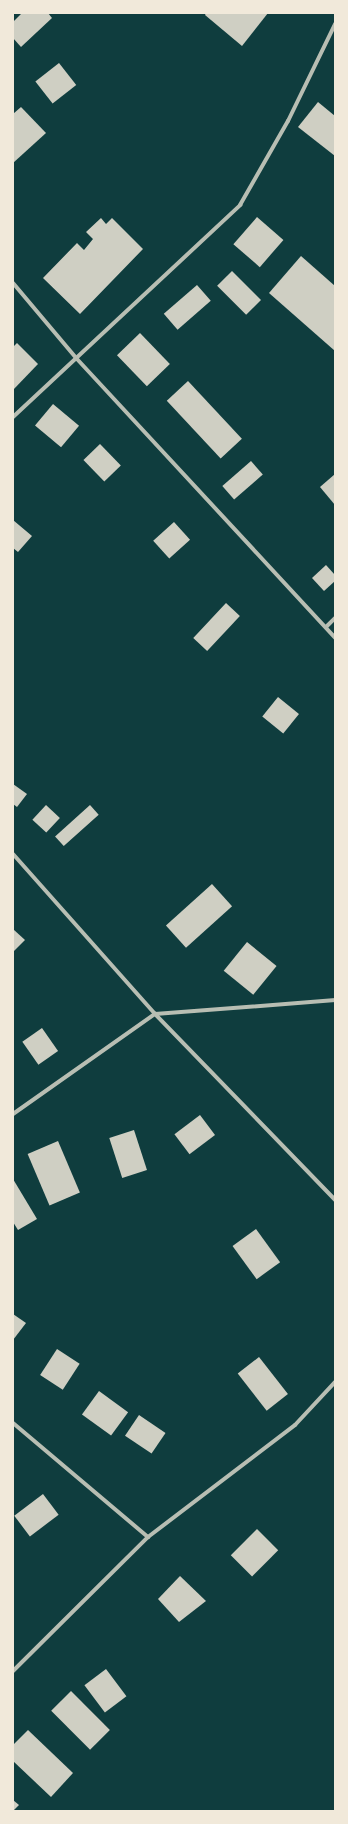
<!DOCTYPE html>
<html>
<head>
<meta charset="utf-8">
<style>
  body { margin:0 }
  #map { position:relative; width:348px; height:1824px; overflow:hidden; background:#0f3d3e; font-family:Inter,sans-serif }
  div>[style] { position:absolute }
  .building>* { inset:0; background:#cfcfc3; transform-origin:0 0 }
  .minor>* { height:4px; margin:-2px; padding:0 2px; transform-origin:2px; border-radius:2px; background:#b8beb3 }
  span { translate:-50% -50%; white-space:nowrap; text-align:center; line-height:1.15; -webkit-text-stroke:3px #f1e9da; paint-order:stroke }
  .frame { position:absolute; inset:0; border:14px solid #f1e9da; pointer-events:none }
</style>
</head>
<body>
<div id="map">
  <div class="building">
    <div style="clip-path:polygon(22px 13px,48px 13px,52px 18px,21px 47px,13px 38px,13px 22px)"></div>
    <div style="clip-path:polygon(206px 13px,268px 13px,242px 46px,205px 15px)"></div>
    <div style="left:59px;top:63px;width:28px;height:30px;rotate:52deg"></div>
    <div style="clip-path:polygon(318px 102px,335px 116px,335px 156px,298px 127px)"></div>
    <div style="clip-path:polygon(21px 107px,46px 133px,13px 163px,13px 114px)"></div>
    <div style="left:257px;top:217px;width:35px;height:36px;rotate:41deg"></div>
    <div style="clip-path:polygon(101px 218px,106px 224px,112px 218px,143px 249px,80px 314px,43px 278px,77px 243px,84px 250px,93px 239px,86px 232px)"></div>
    <div style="clip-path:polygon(301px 256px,335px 286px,335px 351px,269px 293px)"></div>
    <div style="left:232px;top:271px;width:41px;height:21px;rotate:45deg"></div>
    <div style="left:197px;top:285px;width:21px;height:44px;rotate:49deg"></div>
    <div style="left:140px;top:333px;width:43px;height:32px;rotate:46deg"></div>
    <div style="clip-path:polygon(17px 343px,38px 364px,13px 390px,13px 347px)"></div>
    <div style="left:188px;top:381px;width:79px;height:29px;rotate:47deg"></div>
    <div style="left:53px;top:404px;width:34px;height:28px;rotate:40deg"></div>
    <div style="left:100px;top:444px;width:30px;height:23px;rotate:46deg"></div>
    <div style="left:251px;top:461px;width:18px;height:38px;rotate:49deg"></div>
    <div style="clip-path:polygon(335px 474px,335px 505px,320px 487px)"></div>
    <div style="clip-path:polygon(13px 520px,32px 536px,18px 552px,13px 548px)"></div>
    <div style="left:174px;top:522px;width:24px;height:28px;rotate:48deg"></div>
    <div style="clip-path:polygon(326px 565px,335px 575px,335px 581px,324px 591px,312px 578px)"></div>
    <div style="left:226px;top:603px;width:19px;height:48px;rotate:43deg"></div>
    <div style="left:278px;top:697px;width:27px;height:25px;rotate:39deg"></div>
    <div style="clip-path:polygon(13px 784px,27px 794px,17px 807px,13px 804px)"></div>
    <div style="left:46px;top:805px;width:19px;height:20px;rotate:43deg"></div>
    <div style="left:90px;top:805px;width:13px;height:47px;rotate:48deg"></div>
    <div style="left:212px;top:884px;width:30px;height:62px;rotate:48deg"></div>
    <div style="clip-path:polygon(13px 929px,25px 940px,13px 952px)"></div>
    <div style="left:247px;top:942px;width:38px;height:37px;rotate:39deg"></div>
    <div style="left:42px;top:1028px;width:28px;height:24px;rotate:55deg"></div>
    <div style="left:200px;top:1115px;width:25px;height:32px;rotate:53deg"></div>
    <div style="left:134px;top:1130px;width:42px;height:26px;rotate:72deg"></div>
    <div style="left:58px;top:1141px;width:56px;height:33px;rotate:67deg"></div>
    <div style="clip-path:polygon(13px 1179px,37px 1219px,18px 1230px,13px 1222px)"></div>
    <div style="left:256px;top:1229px;width:41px;height:29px;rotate:54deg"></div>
    <div style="clip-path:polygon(13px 1314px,26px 1323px,13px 1340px)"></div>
    <div style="left:57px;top:1349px;width:27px;height:31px;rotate:33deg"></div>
    <div style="left:259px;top:1357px;width:47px;height:27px;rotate:52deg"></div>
    <div style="left:99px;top:1391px;width:36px;height:29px;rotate:36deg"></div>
    <div style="left:139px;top:1415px;width:32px;height:25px;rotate:34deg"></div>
    <div style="left:43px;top:1494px;width:26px;height:36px;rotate:53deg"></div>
    <div style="left:257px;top:1529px;width:30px;height:37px;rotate:45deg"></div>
    <div style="clip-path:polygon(180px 1576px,206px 1601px,179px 1622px,158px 1599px)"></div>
    <div style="left:106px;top:1669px;width:34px;height:27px;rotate:53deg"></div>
    <div style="left:71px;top:1691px;width:55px;height:28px;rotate:45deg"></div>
    <div style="clip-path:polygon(28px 1730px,73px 1773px,51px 1797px,13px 1761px,13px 1745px)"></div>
    <div style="clip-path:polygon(13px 1800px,19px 1805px,13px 1811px)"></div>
  </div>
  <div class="minor">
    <div style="left:13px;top:283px;width:99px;rotate:49.9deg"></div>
    <div style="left:77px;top:359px;width:380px;rotate:47.2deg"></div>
    <div style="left:13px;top:417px;width:311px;rotate:-43deg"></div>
    <div style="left:240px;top:205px;width:97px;rotate:-60.3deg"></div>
    <div style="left:288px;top:121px;width:108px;rotate:-64.1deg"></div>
    <div style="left:326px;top:627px;width:13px;rotate:-45deg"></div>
    <div style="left:13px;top:854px;width:214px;rotate:48.4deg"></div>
    <div style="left:155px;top:1014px;width:259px;rotate:45.9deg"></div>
    <div style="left:13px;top:1114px;width:174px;rotate:-35.2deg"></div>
    <div style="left:155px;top:1014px;width:181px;rotate:-4.4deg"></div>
    <div style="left:13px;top:1423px;width:177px;rotate:40.2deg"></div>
    <div style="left:13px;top:1671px;width:190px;rotate:-44.8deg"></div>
    <div style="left:148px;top:1537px;width:185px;rotate:-37.3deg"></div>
    <div style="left:295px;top:1425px;width:59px;rotate:-47.1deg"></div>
  </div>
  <div class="frame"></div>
</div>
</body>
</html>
